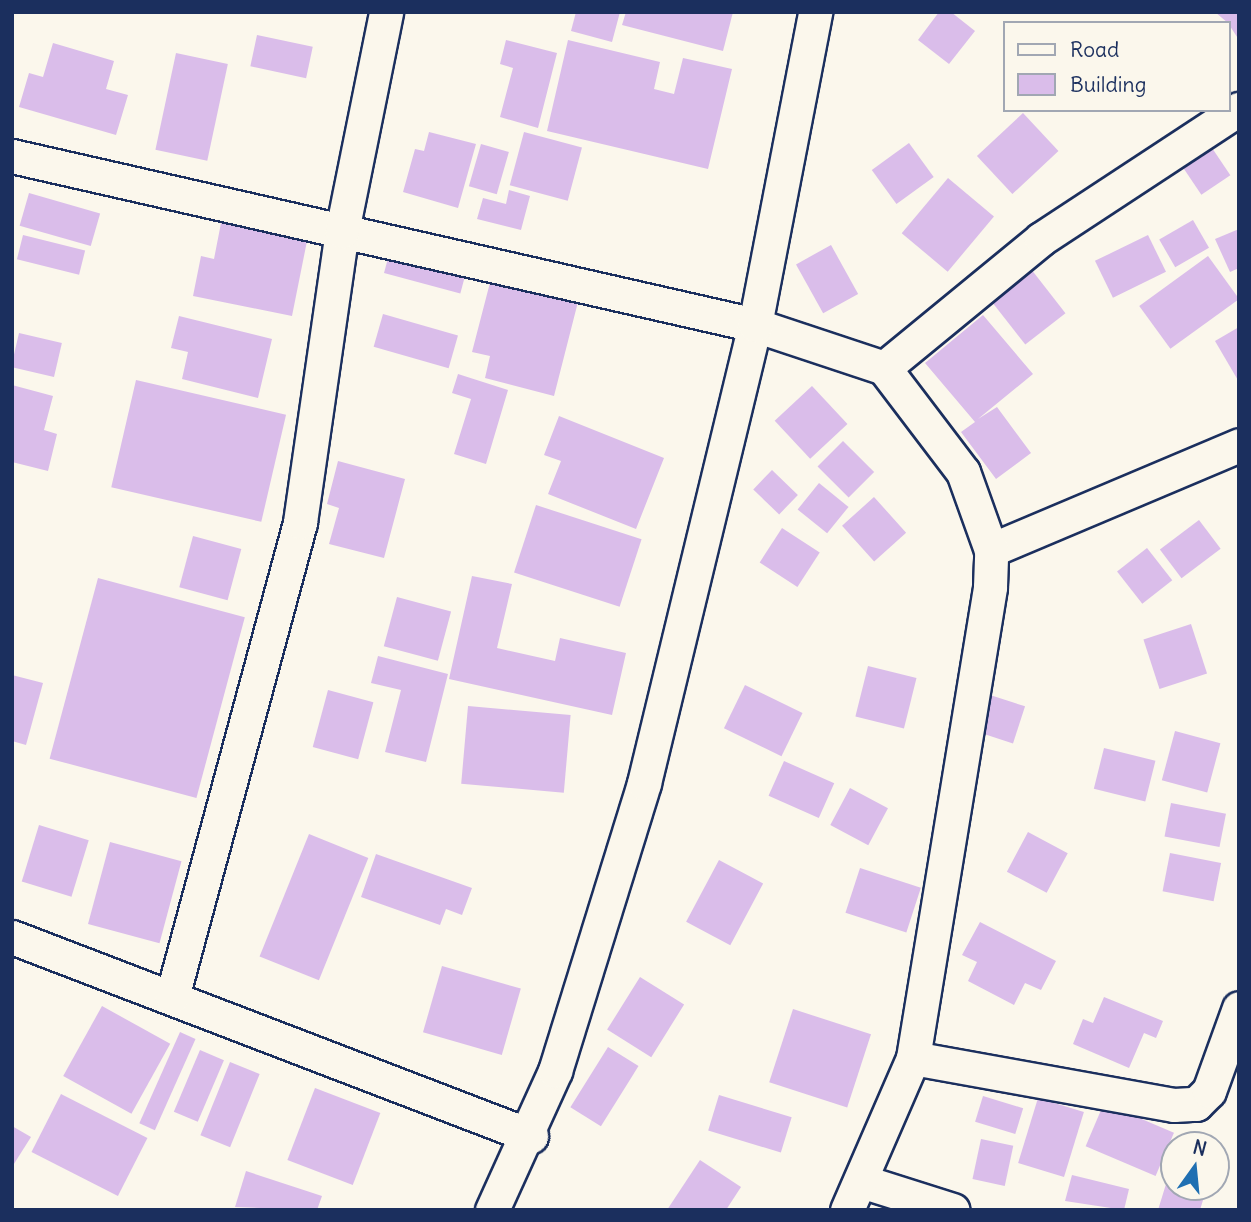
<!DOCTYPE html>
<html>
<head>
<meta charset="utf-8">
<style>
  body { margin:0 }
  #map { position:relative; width:1251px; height:1222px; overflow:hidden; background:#fbf7ec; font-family:Delius,sans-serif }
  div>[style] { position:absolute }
  .building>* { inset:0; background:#dabdea; transform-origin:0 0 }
  .roads { filter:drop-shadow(2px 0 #1b2f5e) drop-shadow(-2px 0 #1b2f5e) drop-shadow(0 2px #1b2f5e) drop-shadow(0 -2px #1b2f5e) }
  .street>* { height:33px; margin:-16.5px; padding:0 16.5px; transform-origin:16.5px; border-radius:16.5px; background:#fbf7ec }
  span { translate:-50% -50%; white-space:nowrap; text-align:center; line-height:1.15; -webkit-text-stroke:5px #fbf7ec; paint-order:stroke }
  .frame { position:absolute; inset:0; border:14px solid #1b2f5e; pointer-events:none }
  .legend { position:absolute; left:1003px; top:21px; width:228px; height:91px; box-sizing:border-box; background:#fbf7ec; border:2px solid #a1a7b3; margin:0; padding:9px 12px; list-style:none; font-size:21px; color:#1b2f5e }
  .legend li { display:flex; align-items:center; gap:14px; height:35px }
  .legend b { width:35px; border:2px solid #a1a7b3 }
  .north { position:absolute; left:1160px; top:1131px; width:70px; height:70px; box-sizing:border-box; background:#fbf7ec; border:2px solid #a1a7b3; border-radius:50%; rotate:15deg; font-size:19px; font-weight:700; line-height:28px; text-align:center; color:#1b2f5e }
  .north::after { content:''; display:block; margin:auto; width:24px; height:32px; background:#1f6fb2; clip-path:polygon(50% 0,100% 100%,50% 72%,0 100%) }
</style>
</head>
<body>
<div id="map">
  <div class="building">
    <div style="clip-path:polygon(576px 12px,620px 12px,612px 42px,571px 31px)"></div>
    <div style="clip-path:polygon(626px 12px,733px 12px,723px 51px,622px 25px)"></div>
    <div style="clip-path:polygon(939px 12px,951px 12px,975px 31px,949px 64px,918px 40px)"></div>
    <div style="clip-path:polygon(1215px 12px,1239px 12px,1239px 40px,1228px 23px)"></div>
    <div style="left:257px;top:35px;width:57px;height:32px;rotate:12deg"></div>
    <div style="clip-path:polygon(506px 40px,557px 53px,538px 128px,500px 117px,513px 68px,500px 64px)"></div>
    <div style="clip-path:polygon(568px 40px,660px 62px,654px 89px,674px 94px,683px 58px,732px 69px,708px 169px,547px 131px)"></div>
    <div style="clip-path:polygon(53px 43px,114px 61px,106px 89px,128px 95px,116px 135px,19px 107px,29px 73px,43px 77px)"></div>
    <div style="left:176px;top:53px;width:53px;height:99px;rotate:12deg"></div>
    <div style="left:1023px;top:113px;width:52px;height:63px;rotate:47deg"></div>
    <div style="clip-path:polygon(429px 132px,476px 144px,458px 208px,403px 192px,415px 149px,424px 151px)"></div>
    <div style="left:524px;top:132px;width:60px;height:55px;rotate:15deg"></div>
    <div style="left:1208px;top:142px;width:40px;height:35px;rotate:56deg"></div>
    <div style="left:909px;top:143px;width:42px;height:46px;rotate:54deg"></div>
    <div style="left:481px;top:144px;width:29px;height:44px;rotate:16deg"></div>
    <div style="left:948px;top:178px;width:60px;height:72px;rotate:40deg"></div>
    <div style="clip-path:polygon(509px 190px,530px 196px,521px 230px,477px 219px,483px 198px,506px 204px)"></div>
    <div style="left:29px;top:193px;width:74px;height:34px;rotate:16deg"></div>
    <div style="left:1193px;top:220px;width:32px;height:39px;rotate:60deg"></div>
    <div style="clip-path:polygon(221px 223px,307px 241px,292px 316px,193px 296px,201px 256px,214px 259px)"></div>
    <div style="clip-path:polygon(1239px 229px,1239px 268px,1230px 272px,1215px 239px)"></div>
    <div style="left:23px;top:235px;width:64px;height:25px;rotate:14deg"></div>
    <div style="left:1148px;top:235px;width:41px;height:59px;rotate:64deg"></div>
    <div style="left:831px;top:245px;width:56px;height:40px;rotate:61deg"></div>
    <div style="left:391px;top:247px;width:79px;height:27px;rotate:15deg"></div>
    <div style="left:1208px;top:256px;width:53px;height:85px;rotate:54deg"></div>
    <div style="left:1031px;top:269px;width:56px;height:51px;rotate:52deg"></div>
    <div style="clip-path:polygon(493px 271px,580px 294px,554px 396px,485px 378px,490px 356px,472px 352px)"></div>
    <div style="left:383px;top:314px;width:78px;height:34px;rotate:16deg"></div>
    <div style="clip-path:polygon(983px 315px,1033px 374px,978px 419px,997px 407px,1031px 453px,996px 479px,961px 432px,975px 422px,925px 363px)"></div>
    <div style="clip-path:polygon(179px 316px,272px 339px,258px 398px,182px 379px,188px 352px,171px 348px)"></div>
    <div style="clip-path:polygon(1239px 327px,1239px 382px,1215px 341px)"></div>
    <div style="left:19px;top:333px;width:44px;height:35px;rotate:13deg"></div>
    <div style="clip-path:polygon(458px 374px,508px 390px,486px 464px,454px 454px,471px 399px,452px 393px)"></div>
    <div style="left:136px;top:380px;width:154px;height:110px;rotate:13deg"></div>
    <div style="clip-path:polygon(12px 385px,53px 396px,44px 430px,57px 434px,48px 471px,12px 462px)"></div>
    <div style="left:812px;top:386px;width:52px;height:51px;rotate:47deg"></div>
    <div style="clip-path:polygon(559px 416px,664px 458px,636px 529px,548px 494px,561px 461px,544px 455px)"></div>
    <div style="left:843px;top:441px;width:44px;height:36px;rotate:45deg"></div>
    <div style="clip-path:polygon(338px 461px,405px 479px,384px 558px,329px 544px,339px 508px,327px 504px)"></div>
    <div style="left:772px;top:470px;width:36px;height:27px;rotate:44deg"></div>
    <div style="left:819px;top:483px;width:38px;height:34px;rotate:39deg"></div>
    <div style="left:874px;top:497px;width:48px;height:43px;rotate:48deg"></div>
    <div style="left:536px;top:505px;width:111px;height:71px;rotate:18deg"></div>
    <div style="left:1199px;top:520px;width:36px;height:49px;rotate:53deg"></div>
    <div style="left:782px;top:528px;width:45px;height:41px;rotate:33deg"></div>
    <div style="left:193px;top:536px;width:50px;height:53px;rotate:15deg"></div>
    <div style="left:1147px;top:548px;width:41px;height:38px;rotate:52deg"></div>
    <div style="clip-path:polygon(472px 576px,512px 584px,497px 648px,555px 661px,560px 638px,626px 653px,612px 715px,449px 679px)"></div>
    <div style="left:98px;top:578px;width:152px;height:187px;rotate:15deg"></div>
    <div style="left:397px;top:597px;width:56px;height:51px;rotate:15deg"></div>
    <div style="left:1191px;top:624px;width:52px;height:50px;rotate:72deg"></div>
    <div style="clip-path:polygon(378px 656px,448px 674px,426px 762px,385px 752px,401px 690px,371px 683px)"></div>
    <div style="left:868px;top:666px;width:50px;height:52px;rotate:14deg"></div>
    <div style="clip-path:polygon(12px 675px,43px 683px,26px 745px,12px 741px)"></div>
    <div style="left:745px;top:685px;width:64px;height:48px;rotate:26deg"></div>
    <div style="left:328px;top:690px;width:47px;height:59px;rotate:15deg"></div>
    <div style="left:987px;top:694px;width:40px;height:39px;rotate:18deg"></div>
    <div style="left:468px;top:706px;width:103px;height:78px;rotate:5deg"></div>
    <div style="left:1175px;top:731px;width:47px;height:51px;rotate:15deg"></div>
    <div style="left:1104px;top:748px;width:53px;height:42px;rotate:14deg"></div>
    <div style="left:784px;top:761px;width:55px;height:38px;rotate:24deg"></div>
    <div style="left:850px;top:788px;width:43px;height:42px;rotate:28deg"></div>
    <div style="left:1171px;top:803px;width:56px;height:34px;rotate:11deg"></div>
    <div style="left:39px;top:825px;width:52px;height:59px;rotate:17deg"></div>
    <div style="left:1028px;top:832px;width:45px;height:45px;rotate:28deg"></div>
    <div style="left:309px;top:834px;width:64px;height:132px;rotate:22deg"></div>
    <div style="left:110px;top:842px;width:74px;height:85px;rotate:15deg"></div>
    <div style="left:1170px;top:853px;width:52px;height:39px;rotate:11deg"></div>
    <div style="clip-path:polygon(376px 854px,472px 888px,462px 915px,446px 909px,440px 925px,361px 897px)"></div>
    <div style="left:719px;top:860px;width:50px;height:70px;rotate:28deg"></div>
    <div style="left:860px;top:868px;width:64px;height:47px;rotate:18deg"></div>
    <div style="clip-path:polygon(980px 922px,1056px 961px,1041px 990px,1025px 983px,1014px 1005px,968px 981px,977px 962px,962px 955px)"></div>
    <div style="left:442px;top:966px;width:82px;height:69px;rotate:16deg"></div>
    <div style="left:640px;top:977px;width:52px;height:62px;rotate:32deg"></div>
    <div style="clip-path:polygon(1104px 997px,1163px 1021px,1156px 1038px,1144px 1033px,1129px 1068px,1073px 1044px,1083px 1019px,1093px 1023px)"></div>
    <div style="left:102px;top:1006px;width:78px;height:80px;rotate:29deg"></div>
    <div style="left:793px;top:1009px;width:82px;height:77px;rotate:18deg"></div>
    <div style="left:180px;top:1032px;width:17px;height:100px;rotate:24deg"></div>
    <div style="left:608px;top:1047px;width:36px;height:71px;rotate:32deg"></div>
    <div style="left:200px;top:1050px;width:26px;height:67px;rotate:23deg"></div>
    <div style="left:230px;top:1062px;width:32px;height:79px;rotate:22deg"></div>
    <div style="left:315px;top:1088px;width:70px;height:77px;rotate:21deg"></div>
    <div style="left:61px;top:1094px;width:97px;height:65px;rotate:27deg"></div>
    <div style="left:719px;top:1095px;width:76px;height:37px;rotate:17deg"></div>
    <div style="left:983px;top:1096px;width:42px;height:27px;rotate:17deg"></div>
    <div style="left:1038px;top:1098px;width:48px;height:68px;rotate:17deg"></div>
    <div style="left:1104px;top:1103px;width:76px;height:47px;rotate:23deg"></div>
    <div style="clip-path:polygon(12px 1126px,31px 1137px,12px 1167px)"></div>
    <div style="left:981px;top:1139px;width:33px;height:41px;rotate:12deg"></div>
    <div style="clip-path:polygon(1174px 1158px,1174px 1187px,1207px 1187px,1200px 1210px,1158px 1210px)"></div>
    <div style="clip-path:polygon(700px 1160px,741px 1187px,726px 1210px,667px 1210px)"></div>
    <div style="clip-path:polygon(246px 1171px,322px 1196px,317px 1210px,235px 1207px)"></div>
    <div style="clip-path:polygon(1072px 1175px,1129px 1189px,1124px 1210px,1065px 1201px)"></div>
  </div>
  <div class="roads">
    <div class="street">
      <div style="left:12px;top:156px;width:762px;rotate:12.81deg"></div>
      <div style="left:755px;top:325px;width:136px;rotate:18.4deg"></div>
      <div style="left:991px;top:550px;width:269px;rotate:-22.9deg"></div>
      <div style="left:12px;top:937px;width:556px;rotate:20.98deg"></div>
      <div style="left:172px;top:997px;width:492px;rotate:-74.9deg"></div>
      <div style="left:300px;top:522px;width:294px;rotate:-81.8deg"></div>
      <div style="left:342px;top:231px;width:223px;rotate:-78.6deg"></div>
      <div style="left:913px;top:1058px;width:265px;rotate:10.2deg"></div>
      <div style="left:1174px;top:1105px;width:22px;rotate:-3deg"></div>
      <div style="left:1196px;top:1104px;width:18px;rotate:-45deg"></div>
      <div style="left:1209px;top:1091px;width:88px;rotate:-70.1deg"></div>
      <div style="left:861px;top:1181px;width:96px;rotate:17.5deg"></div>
      <div style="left:492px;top:1210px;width:153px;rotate:-65.6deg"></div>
      <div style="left:555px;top:1071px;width:301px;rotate:-72.8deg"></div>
      <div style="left:644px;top:783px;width:471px;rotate:-76.4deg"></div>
      <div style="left:755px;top:325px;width:319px;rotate:-79.1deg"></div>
      <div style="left:847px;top:1210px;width:166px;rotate:-66.5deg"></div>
      <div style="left:913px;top:1058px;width:477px;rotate:-80.7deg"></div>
      <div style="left:990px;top:587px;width:37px;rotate:-88deg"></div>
      <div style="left:991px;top:550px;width:83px;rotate:-109.7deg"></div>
      <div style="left:963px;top:472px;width:131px;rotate:-127.2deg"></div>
      <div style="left:884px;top:368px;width:203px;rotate:-39.4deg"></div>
      <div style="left:1041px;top:239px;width:237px;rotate:-33.3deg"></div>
    </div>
  </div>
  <div class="frame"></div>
  <ul class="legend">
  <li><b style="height:9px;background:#fbf7ec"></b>Road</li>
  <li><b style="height:19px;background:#dabdea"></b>Building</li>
  </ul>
  <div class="north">N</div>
</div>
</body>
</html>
